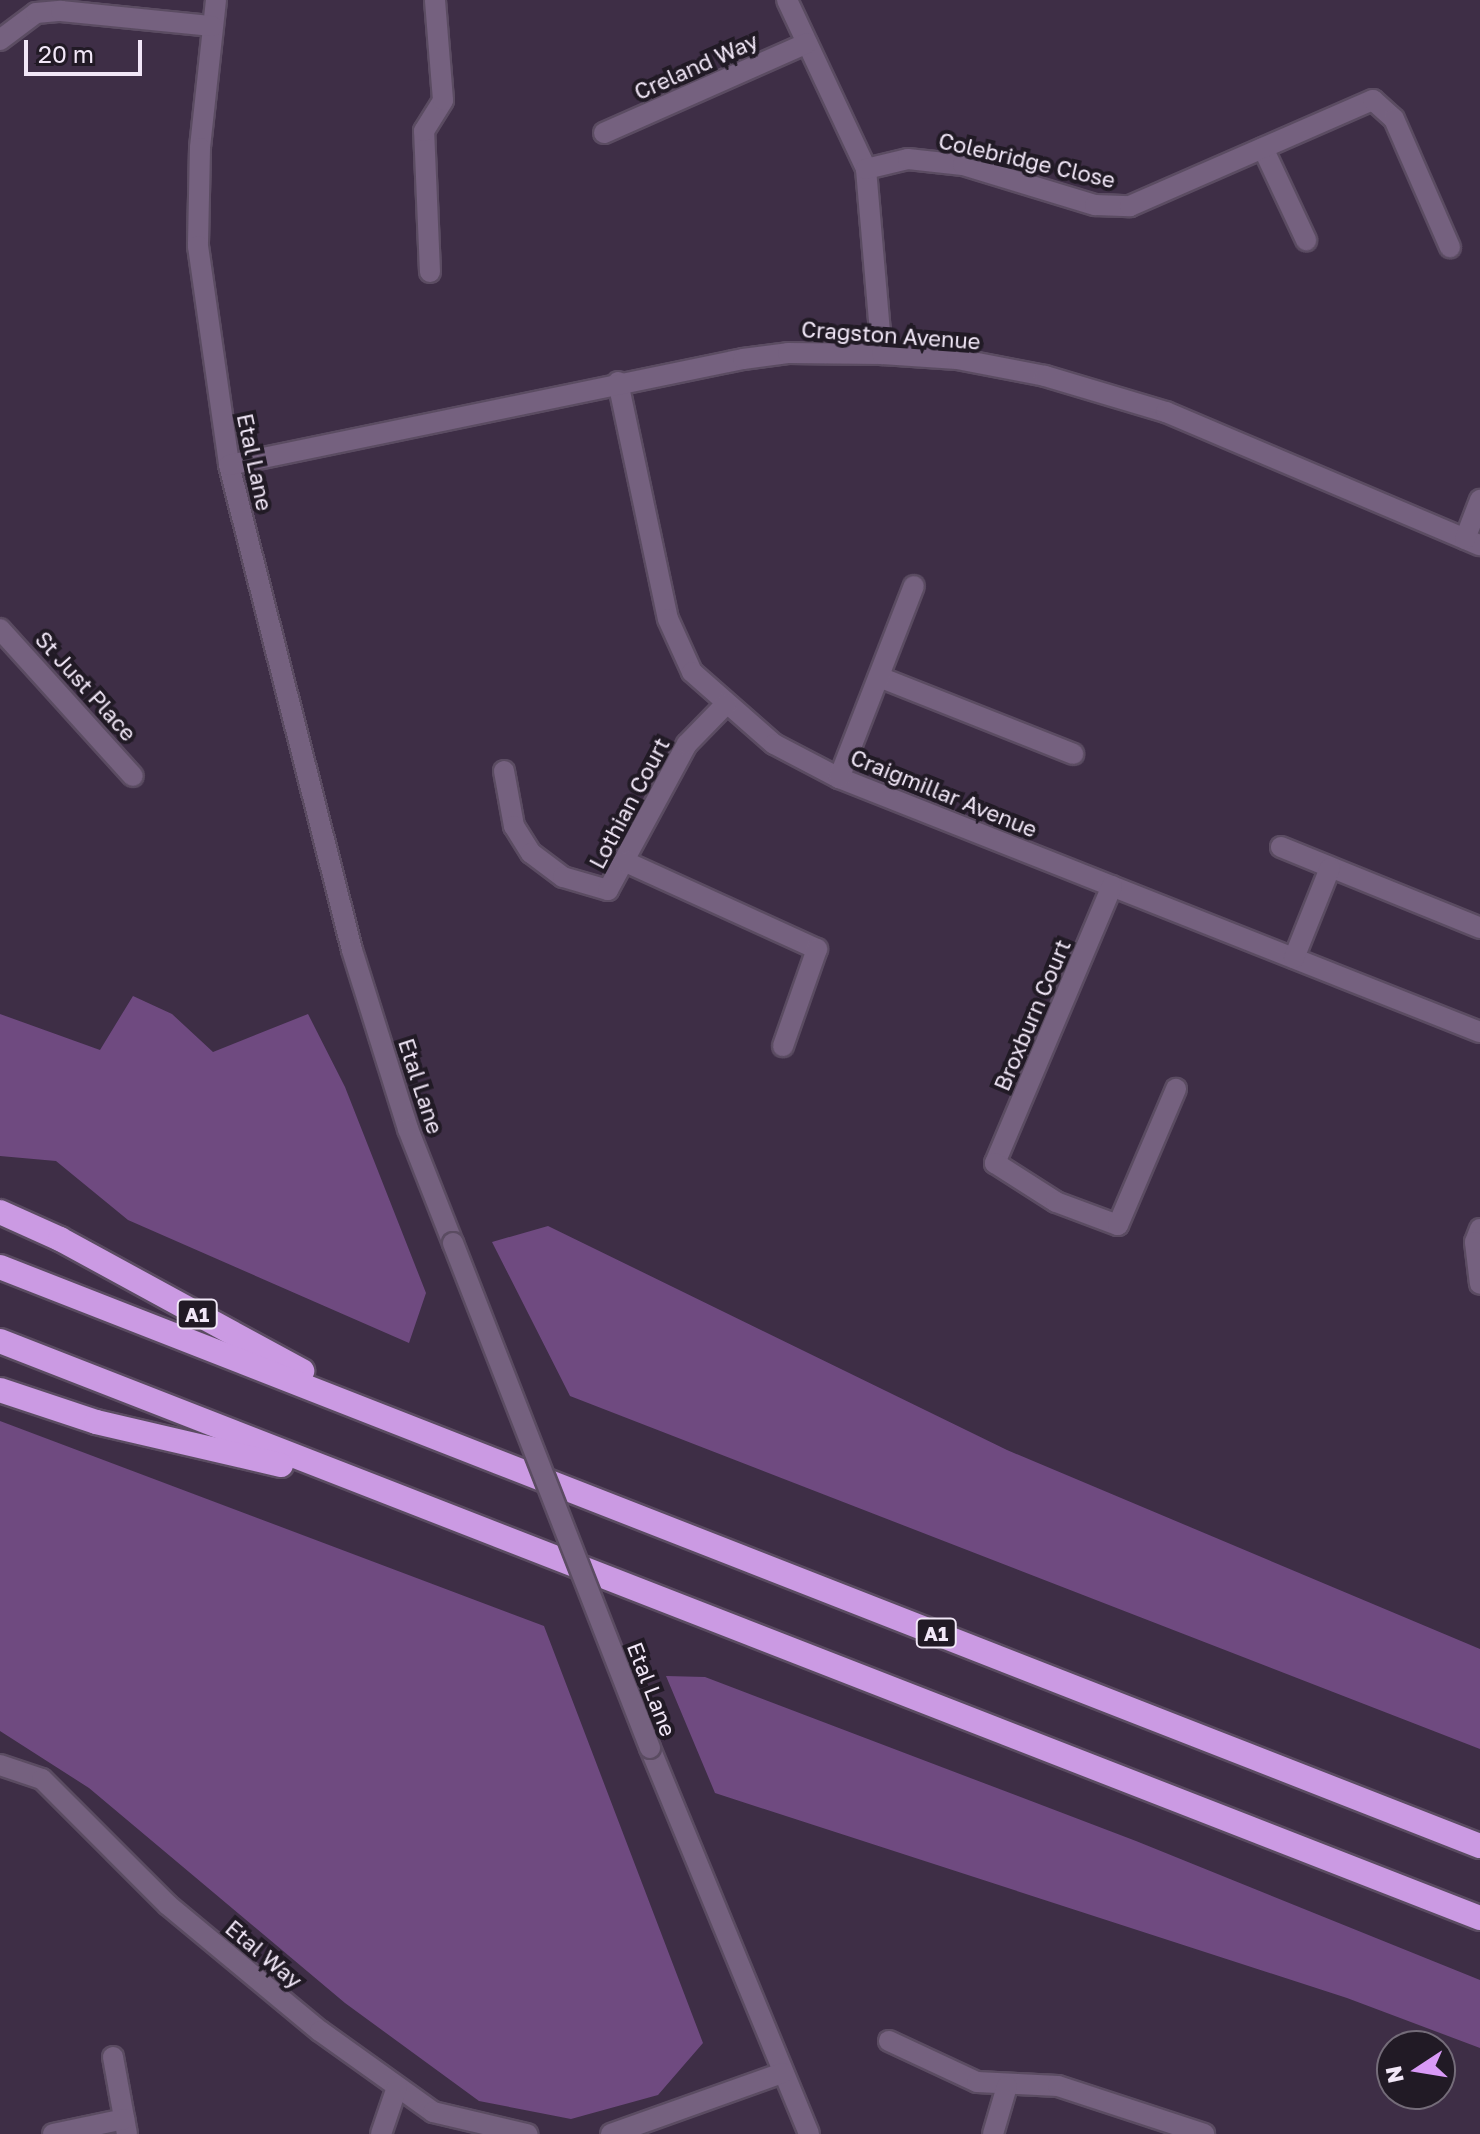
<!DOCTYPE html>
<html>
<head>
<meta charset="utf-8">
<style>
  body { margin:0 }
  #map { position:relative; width:1480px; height:2134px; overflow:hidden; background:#3e2e46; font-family:"Golos Text",sans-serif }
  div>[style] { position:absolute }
  .green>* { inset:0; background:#6f4a80 }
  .roads { filter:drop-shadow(2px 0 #5b4c62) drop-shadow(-2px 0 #5b4c62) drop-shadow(0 2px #5b4c62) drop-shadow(0 -2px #5b4c62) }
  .minor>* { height:20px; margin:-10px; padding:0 10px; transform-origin:10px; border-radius:10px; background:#75617f }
  .highway>* { height:24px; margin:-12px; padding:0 12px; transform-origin:12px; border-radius:12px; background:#cb9ae3 }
  .bridges { filter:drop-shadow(2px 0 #5b4c62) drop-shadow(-2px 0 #5b4c62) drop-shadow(0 2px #5b4c62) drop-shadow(0 -2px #5b4c62) }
  .minor-bridge>* { height:20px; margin:-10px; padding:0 10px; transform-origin:10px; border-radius:10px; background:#75617f }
  span { translate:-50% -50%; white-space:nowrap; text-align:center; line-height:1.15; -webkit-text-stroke:8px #211a25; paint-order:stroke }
  .shield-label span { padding:2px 6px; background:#211a25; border:2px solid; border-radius:6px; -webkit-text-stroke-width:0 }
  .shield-label { font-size:20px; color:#f1e7f7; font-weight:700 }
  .street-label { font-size:22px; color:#f1e7f7 }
  .north { position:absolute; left:1376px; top:2030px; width:80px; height:80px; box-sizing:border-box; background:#211a25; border:2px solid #746c79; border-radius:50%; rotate:258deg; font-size:22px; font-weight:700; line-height:32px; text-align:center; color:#f1e7f7 }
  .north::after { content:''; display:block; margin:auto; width:28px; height:36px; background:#d99af7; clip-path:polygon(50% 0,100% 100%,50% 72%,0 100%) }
  .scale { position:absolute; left:24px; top:40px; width:118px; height:36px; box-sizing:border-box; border:4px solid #f1e7f7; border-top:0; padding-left:10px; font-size:24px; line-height:28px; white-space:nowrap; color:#f1e7f7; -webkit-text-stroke:6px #211a25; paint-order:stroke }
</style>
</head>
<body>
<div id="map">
  <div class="green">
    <div style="clip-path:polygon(133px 996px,172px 1014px,213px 1052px,308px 1014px,345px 1087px,426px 1293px,409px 1343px,128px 1220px,56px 1161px,0 1156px,0 1014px,100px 1050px)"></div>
    <div style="clip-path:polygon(548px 1226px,1007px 1450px,1480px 1649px,1480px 1749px,570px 1396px,492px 1242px)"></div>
    <div style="clip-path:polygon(0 1421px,544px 1626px,703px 2043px,658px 2095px,571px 2119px,479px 2101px,345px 2003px,89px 1788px,0 1731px)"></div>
    <div style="clip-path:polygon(666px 1676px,705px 1677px,1136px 1841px,1480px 1980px,1480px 2048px,1347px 1998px,715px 1793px)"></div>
  </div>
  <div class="roads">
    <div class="minor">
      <div style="left:216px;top:0;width:149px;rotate:96.2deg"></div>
      <div style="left:200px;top:148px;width:98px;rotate:91.2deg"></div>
      <div style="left:198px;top:246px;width:221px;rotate:81.9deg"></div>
      <div style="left:229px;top:465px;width:500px;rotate:75.77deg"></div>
      <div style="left:352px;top:950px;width:188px;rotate:72.6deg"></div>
      <div style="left:408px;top:1129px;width:123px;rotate:68.5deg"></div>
      <div style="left:787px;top:0;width:187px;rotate:64.9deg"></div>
      <div style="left:866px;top:169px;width:186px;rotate:85.1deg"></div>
      <div style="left:0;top:40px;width:45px;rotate:-36.9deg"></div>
      <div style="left:36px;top:13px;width:25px;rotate:-5deg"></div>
      <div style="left:61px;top:11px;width:152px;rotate:5.7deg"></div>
      <div style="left:604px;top:133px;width:222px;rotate:-23.9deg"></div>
      <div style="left:1263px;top:148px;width:102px;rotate:64.9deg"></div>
      <div style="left:866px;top:169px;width:43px;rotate:-13.4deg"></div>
      <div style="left:908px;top:159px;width:55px;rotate:6.2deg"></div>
      <div style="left:963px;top:165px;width:138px;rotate:16.9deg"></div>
      <div style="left:1095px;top:205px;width:35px;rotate:2deg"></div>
      <div style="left:1130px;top:206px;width:265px;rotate:-23.6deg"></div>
      <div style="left:1373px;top:100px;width:28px;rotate:42deg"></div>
      <div style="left:1394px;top:119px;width:140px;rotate:66.4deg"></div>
      <div style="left:430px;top:272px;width:141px;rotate:-92.4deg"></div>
      <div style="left:424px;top:131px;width:36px;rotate:-58deg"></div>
      <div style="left:443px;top:100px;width:100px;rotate:-94.6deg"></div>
      <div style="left:618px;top:382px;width:242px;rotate:78.1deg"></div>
      <div style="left:668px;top:619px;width:58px;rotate:65.6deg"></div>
      <div style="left:692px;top:672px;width:109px;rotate:41.3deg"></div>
      <div style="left:774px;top:744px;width:73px;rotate:27.6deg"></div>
      <div style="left:839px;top:778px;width:689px;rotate:21.62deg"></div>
      <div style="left:229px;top:465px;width:525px;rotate:-11.65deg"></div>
      <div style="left:743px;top:359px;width:45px;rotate:-7.6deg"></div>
      <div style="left:788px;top:353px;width:94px;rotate:0.6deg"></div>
      <div style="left:882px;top:354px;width:75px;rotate:3.8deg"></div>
      <div style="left:957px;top:359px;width:90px;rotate:10.9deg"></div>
      <div style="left:1045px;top:376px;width:126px;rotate:16.6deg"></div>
      <div style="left:1166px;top:412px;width:341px;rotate:23deg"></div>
      <div style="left:1465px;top:539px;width:42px;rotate:-69deg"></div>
      <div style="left:0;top:629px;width:198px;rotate:47.9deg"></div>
      <div style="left:879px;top:677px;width:209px;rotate:21.6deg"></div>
      <div style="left:504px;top:771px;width:56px;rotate:79.7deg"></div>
      <div style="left:514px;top:826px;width:32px;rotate:58deg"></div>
      <div style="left:531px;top:853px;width:40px;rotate:37deg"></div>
      <div style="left:563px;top:877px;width:47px;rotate:16.1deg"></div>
      <div style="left:608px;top:890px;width:166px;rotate:-61.6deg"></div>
      <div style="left:687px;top:744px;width:56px;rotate:-45.7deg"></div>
      <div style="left:839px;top:778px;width:206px;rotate:-68.7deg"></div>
      <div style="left:1281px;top:847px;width:215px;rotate:22.1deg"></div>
      <div style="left:626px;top:862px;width:210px;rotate:24.5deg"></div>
      <div style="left:817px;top:949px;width:103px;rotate:109.3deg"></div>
      <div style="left:1112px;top:886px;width:301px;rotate:112.9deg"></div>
      <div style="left:995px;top:1163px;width:72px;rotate:32.6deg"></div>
      <div style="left:1056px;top:1202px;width:66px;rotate:20.4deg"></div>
      <div style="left:1118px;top:1225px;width:148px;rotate:-66.9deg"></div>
      <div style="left:1294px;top:958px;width:97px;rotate:-68.2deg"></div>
      <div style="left:1480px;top:1229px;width:14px;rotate:111deg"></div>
      <div style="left:1475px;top:1242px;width:42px;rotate:83.2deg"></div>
      <div style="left:650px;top:1748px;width:417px;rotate:67.6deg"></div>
      <div style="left:0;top:1765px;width:44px;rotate:18.4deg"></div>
      <div style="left:42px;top:1779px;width:178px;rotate:45deg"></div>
      <div style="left:168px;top:1905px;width:197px;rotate:39.7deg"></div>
      <div style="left:320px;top:2031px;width:139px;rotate:35.6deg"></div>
      <div style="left:433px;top:2112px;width:97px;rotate:13.2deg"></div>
      <div style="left:889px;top:2041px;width:97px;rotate:25deg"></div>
      <div style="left:977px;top:2082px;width:81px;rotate:2.8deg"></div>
      <div style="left:1058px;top:2086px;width:154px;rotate:18.2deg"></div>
      <div style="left:113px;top:2057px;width:78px;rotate:79.7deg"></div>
      <div style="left:53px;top:2134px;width:73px;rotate:-11.9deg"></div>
      <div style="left:381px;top:2134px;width:50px;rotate:-71.2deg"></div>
      <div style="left:611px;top:2134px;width:182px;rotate:-19.6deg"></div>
      <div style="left:993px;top:2134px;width:50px;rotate:-73.7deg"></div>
    </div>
    <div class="highway">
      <div style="left:0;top:1212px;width:66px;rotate:24.2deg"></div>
      <div style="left:60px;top:1239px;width:276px;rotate:28.6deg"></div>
      <div style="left:0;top:1267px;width:1589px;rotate:21.37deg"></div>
      <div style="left:0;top:1341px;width:1588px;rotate:21.3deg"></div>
      <div style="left:0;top:1390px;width:101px;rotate:18.4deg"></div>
      <div style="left:96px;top:1422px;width:190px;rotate:13.1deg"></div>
    </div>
  </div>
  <div class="bridges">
    <div class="minor-bridge">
      <div style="left:453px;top:1243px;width:542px;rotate:68.69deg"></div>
    </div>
  </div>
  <div class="shield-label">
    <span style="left:197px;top:1314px">A1</span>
    <span style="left:936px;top:1633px">A1</span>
  </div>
  <div class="street-label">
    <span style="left:696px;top:66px;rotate:-24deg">Creland Way</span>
    <span style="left:1027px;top:160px;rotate:13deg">Colebridge Close</span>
    <span style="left:891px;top:335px;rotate:4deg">Cragston Avenue</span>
    <span style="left:255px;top:462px;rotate:78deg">Etal Lane</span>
    <span style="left:86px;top:686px;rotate:48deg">St Just Place</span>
    <span style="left:944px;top:793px;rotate:22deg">Craigmillar Avenue</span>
    <span style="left:629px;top:803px;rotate:-62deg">Lothian Court</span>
    <span style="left:1032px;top:1015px;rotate:-67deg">Broxburn Court</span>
    <span style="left:421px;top:1086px;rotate:72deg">Etal Lane</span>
    <span style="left:652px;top:1689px;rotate:69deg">Etal Lane</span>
    <span style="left:264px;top:1954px;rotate:40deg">Etal Way</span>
  </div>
  <div class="north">N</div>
  <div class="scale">20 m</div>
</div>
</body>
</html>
